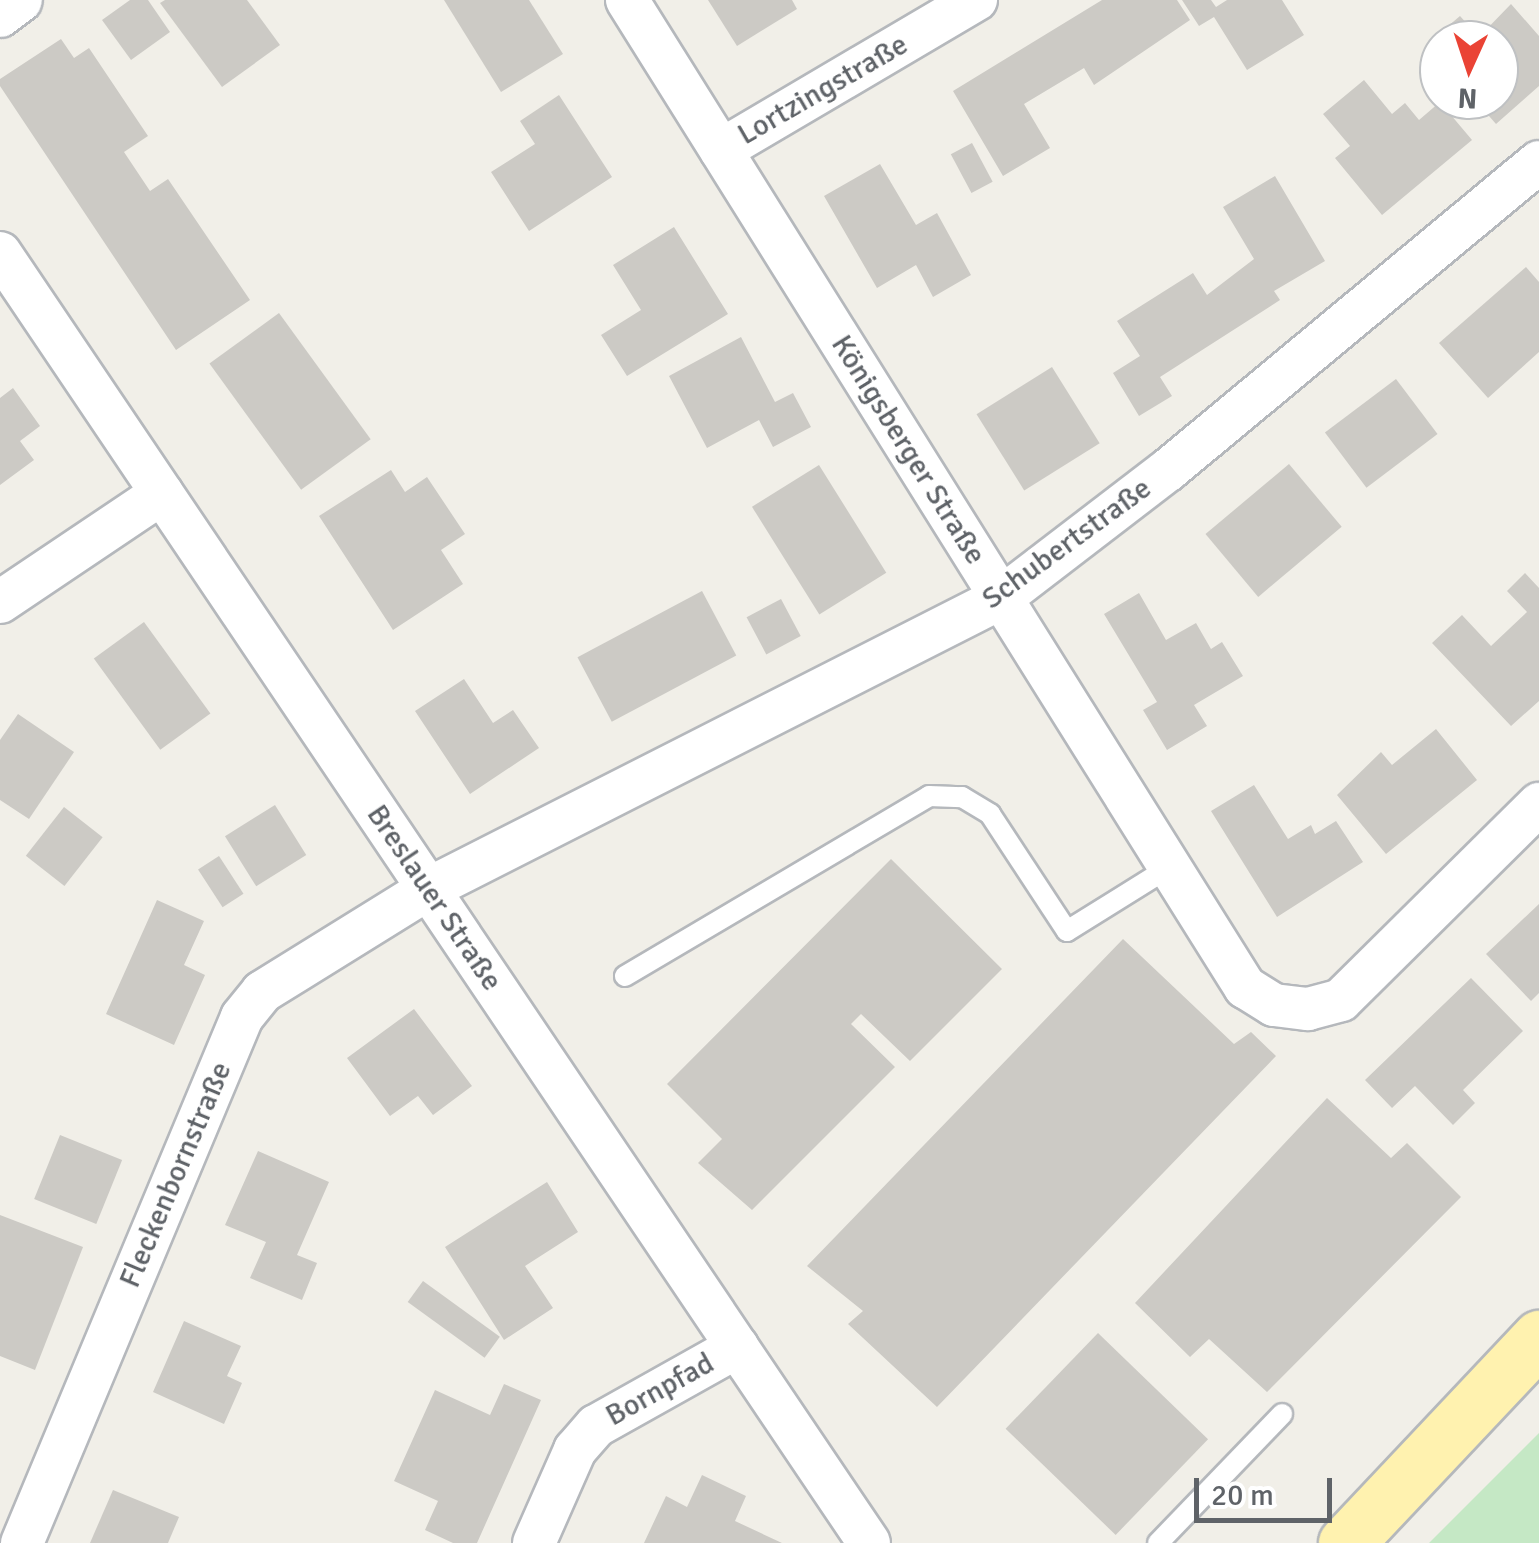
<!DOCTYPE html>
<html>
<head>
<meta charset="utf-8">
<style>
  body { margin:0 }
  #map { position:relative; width:1539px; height:1543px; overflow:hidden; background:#f1efe8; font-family:Signika,sans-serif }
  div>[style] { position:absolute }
  .green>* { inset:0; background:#c5e8c5 }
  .building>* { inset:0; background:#cccac5; transform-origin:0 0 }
  .roads { filter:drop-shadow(2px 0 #b5b8bc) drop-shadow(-2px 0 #b5b8bc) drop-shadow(0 2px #b5b8bc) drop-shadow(0 -2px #b5b8bc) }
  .service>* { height:20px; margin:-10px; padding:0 10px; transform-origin:10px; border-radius:10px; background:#fff }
  .minor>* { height:42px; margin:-21px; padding:0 21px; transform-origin:21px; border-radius:21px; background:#fff }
  .primary>* { height:55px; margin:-27.5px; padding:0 27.5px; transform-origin:27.5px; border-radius:27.5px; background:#fff2af }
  span { translate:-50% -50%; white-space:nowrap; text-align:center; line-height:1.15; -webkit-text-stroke:8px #fff; paint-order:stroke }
  .street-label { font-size:30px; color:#5f6368 }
  .north { position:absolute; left:1419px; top:20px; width:100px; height:100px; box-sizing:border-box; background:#fff; border:2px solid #bfc1c3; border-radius:50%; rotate:183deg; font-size:28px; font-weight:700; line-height:40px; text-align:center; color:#5f6368 }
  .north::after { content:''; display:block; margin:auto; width:35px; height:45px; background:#ea4335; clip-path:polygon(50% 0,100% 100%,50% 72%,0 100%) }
  .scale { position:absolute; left:1194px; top:1478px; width:138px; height:45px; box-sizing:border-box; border:5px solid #5f6368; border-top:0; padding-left:12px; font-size:30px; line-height:35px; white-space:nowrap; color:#5f6368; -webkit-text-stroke:8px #fff; paint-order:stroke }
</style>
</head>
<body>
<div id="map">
  <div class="green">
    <div style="clip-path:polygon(1539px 1433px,1539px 1543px,1429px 1543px)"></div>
  </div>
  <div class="building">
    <div style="clip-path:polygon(130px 0,148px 0,170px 32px,131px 60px,102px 20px)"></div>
    <div style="clip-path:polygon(165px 0,247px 0,280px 45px,222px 87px,160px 3px)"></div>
    <div style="clip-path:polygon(444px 0,529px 0,563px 54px,501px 92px)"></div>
    <div style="clip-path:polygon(708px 0,792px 0,797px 9px,737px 46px)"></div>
    <div style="clip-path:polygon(1102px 0,1177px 0,1190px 20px,1094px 85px,1084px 68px,1024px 104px,1050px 148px,1003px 176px,953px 91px)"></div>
    <div style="clip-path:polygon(1182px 0,1211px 0,1216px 7px,1227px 0,1282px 0,1304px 35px,1247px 70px,1214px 17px,1199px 26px)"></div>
    <div style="clip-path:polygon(1511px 4px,1539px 36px,1539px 86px,1496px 124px,1475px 100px,1499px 100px,1499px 40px,1439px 40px,1439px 58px,1427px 44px,1460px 16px,1479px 37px)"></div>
    <div style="clip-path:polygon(61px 39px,74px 58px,89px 48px,148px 136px,124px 152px,150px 191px,168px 179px,250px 300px,176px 350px,0 86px,0 79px)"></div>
    <div style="clip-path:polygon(1364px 80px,1392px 114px,1405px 103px,1419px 120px,1440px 102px,1472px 140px,1382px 215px,1335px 158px,1350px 146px,1323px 114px)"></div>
    <div style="clip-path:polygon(559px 95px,612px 177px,529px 231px,491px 172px,535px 144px,520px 121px)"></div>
    <div style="left:972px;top:143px;width:44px;height:24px;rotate:62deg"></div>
    <div style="clip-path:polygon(880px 164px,916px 225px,937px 213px,971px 275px,933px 297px,916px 265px,877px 288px,824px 196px)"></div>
    <div style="clip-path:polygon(1275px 176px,1325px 261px,1274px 291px,1280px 300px,1160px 377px,1172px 396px,1139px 416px,1113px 373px,1140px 356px,1117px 321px,1193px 273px,1207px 295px,1254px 259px,1223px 207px)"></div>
    <div style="clip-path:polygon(674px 227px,728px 314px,627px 376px,601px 335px,641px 310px,613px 265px)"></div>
    <div style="clip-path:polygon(1526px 267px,1539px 282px,1539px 352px,1488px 398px,1439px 343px)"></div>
    <div style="left:279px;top:313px;width:156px;height:86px;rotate:54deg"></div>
    <div style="clip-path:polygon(741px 337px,775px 402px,793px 393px,811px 427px,773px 447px,759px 420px,707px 448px,669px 376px)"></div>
    <div style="left:1052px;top:367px;width:90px;height:89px;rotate:58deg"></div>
    <div style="left:1396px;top:379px;width:69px;height:89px;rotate:53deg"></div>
    <div style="clip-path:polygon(13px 388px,40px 426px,20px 441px,34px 460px,0 485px,0 398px)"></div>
    <div style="left:1289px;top:464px;width:82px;height:109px;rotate:50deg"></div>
    <div style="left:819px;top:465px;width:127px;height:79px;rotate:58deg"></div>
    <div style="clip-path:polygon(391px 470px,405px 492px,427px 477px,465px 534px,441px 550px,463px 584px,393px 630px,319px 516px)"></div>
    <div style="clip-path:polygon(1525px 573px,1539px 588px,1539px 701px,1511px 726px,1432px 643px,1462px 615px,1491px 646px,1527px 612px,1507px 591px)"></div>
    <div style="left:702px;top:591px;width:73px;height:141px;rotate:62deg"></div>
    <div style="clip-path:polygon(1139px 593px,1166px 640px,1196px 623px,1211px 649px,1222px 642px,1243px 676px,1194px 705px,1207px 726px,1167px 750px,1143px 710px,1157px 702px,1104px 614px)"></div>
    <div style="left:781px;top:599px;width:42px;height:39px;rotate:62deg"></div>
    <div style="left:144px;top:622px;width:113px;height:62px;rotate:54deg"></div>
    <div style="clip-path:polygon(464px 679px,493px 723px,513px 710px,539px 748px,470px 794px,415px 711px)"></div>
    <div style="clip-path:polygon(18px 714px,74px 752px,29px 819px,0 800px,0 740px)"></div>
    <div style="clip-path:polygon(1436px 729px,1477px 780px,1386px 854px,1337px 795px,1381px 752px,1392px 765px)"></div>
    <div style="clip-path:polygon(1254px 785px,1288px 839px,1311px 825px,1315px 834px,1336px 821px,1363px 862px,1277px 917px,1211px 811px)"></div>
    <div style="left:275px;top:805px;width:59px;height:59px;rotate:58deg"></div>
    <div style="left:64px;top:807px;width:49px;height:62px;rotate:38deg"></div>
    <div style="left:219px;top:856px;width:45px;height:25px;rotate:57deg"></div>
    <div style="clip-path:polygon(891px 859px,1002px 969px,910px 1061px,861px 1014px,851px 1024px,895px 1067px,752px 1210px,698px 1163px,722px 1139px,667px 1084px)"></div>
    <div style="clip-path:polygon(157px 900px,204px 921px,184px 965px,205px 975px,174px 1045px,106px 1014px)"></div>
    <div style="clip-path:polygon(1539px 904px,1539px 993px,1531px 1001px,1486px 954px)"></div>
    <div style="clip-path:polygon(1123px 939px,1234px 1044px,1251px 1032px,1276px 1056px,937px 1407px,848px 1324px,863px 1311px,807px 1266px)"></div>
    <div style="clip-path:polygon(1471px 978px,1523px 1031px,1463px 1090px,1475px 1103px,1453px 1125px,1415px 1086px,1392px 1108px,1365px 1080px)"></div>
    <div style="clip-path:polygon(414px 1009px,472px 1086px,433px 1115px,418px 1096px,390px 1116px,347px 1058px)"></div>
    <div style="clip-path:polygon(1327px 1098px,1391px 1158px,1407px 1143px,1461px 1197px,1267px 1392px,1209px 1339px,1190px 1357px,1135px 1303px)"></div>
    <div style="left:60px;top:1135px;width:67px;height:69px;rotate:22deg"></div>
    <div style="clip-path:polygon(258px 1151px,329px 1182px,297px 1255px,317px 1263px,302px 1300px,250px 1278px,266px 1242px,225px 1225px)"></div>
    <div style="clip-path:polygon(547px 1182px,578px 1232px,525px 1266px,553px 1308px,504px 1340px,445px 1247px)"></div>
    <div style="clip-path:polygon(0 1215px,83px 1247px,35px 1370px,0 1356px)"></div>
    <div style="left:423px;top:1281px;width:95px;height:26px;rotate:36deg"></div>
    <div style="clip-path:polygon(184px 1321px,241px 1346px,227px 1376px,242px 1383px,224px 1424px,153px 1392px)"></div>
    <div style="left:1098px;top:1333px;width:153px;height:133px;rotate:44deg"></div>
    <div style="clip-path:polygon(504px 1384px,541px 1400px,477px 1543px,453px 1543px,425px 1530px,438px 1501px,394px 1481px,435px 1390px,490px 1415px)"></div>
    <div style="clip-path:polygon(702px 1475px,746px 1496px,735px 1521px,782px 1543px,644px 1543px,666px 1496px,687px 1507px)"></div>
    <div style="clip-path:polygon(113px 1490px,179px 1517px,168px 1543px,90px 1543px)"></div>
  </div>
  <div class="roads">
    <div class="service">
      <div style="left:625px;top:976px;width:353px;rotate:-30.6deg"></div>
      <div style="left:929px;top:796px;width:33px;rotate:2deg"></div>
      <div style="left:962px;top:797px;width:33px;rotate:31deg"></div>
      <div style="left:990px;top:814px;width:140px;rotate:56.7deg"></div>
      <div style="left:1067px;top:931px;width:121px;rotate:-31.9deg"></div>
      <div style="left:1158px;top:1543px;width:179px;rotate:-46.1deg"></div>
    </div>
    <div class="minor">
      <div style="left:627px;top:0;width:1165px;rotate:57.95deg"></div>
      <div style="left:1245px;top:987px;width:34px;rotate:32deg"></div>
      <div style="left:1274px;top:1005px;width:34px;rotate:7deg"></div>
      <div style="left:1308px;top:1009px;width:34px;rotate:-15deg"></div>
      <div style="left:1341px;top:1000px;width:279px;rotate:-44.7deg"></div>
      <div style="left:0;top:16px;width:26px;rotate:-37deg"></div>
      <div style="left:721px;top:150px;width:296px;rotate:-30.5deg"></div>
      <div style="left:0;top:253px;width:1555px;rotate:56.03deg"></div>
      <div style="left:0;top:602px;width:195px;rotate:-33.9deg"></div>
      <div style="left:22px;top:1543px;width:570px;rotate:-67.3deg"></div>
      <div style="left:242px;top:1017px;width:32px;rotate:-51deg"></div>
      <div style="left:262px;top:992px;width:195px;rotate:-31.8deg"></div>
      <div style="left:428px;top:889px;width:643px;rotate:-26.92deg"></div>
      <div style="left:1001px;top:598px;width:210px;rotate:-37.5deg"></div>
      <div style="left:1168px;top:470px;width:482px;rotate:-39.7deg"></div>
      <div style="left:534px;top:1543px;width:102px;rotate:-66.2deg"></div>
      <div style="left:575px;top:1450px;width:32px;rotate:-49deg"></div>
      <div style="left:596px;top:1426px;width:162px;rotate:-29.3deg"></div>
    </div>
    <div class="primary">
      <div style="left:1346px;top:1543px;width:282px;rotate:-46.7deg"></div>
    </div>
  </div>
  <div class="street-label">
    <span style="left:823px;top:90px;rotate:-30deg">Lortzingstraße</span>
    <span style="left:908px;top:450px;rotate:58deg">Königsberger Straße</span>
    <span style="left:1067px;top:544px;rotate:-36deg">Schubertstraße</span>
    <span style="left:434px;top:898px;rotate:56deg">Breslauer Straße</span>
    <span style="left:176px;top:1175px;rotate:-67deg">Fleckenbornstraße</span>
    <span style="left:660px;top:1390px;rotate:-29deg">Bornpfad</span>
  </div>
  <div class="north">N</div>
  <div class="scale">20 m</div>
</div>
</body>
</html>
